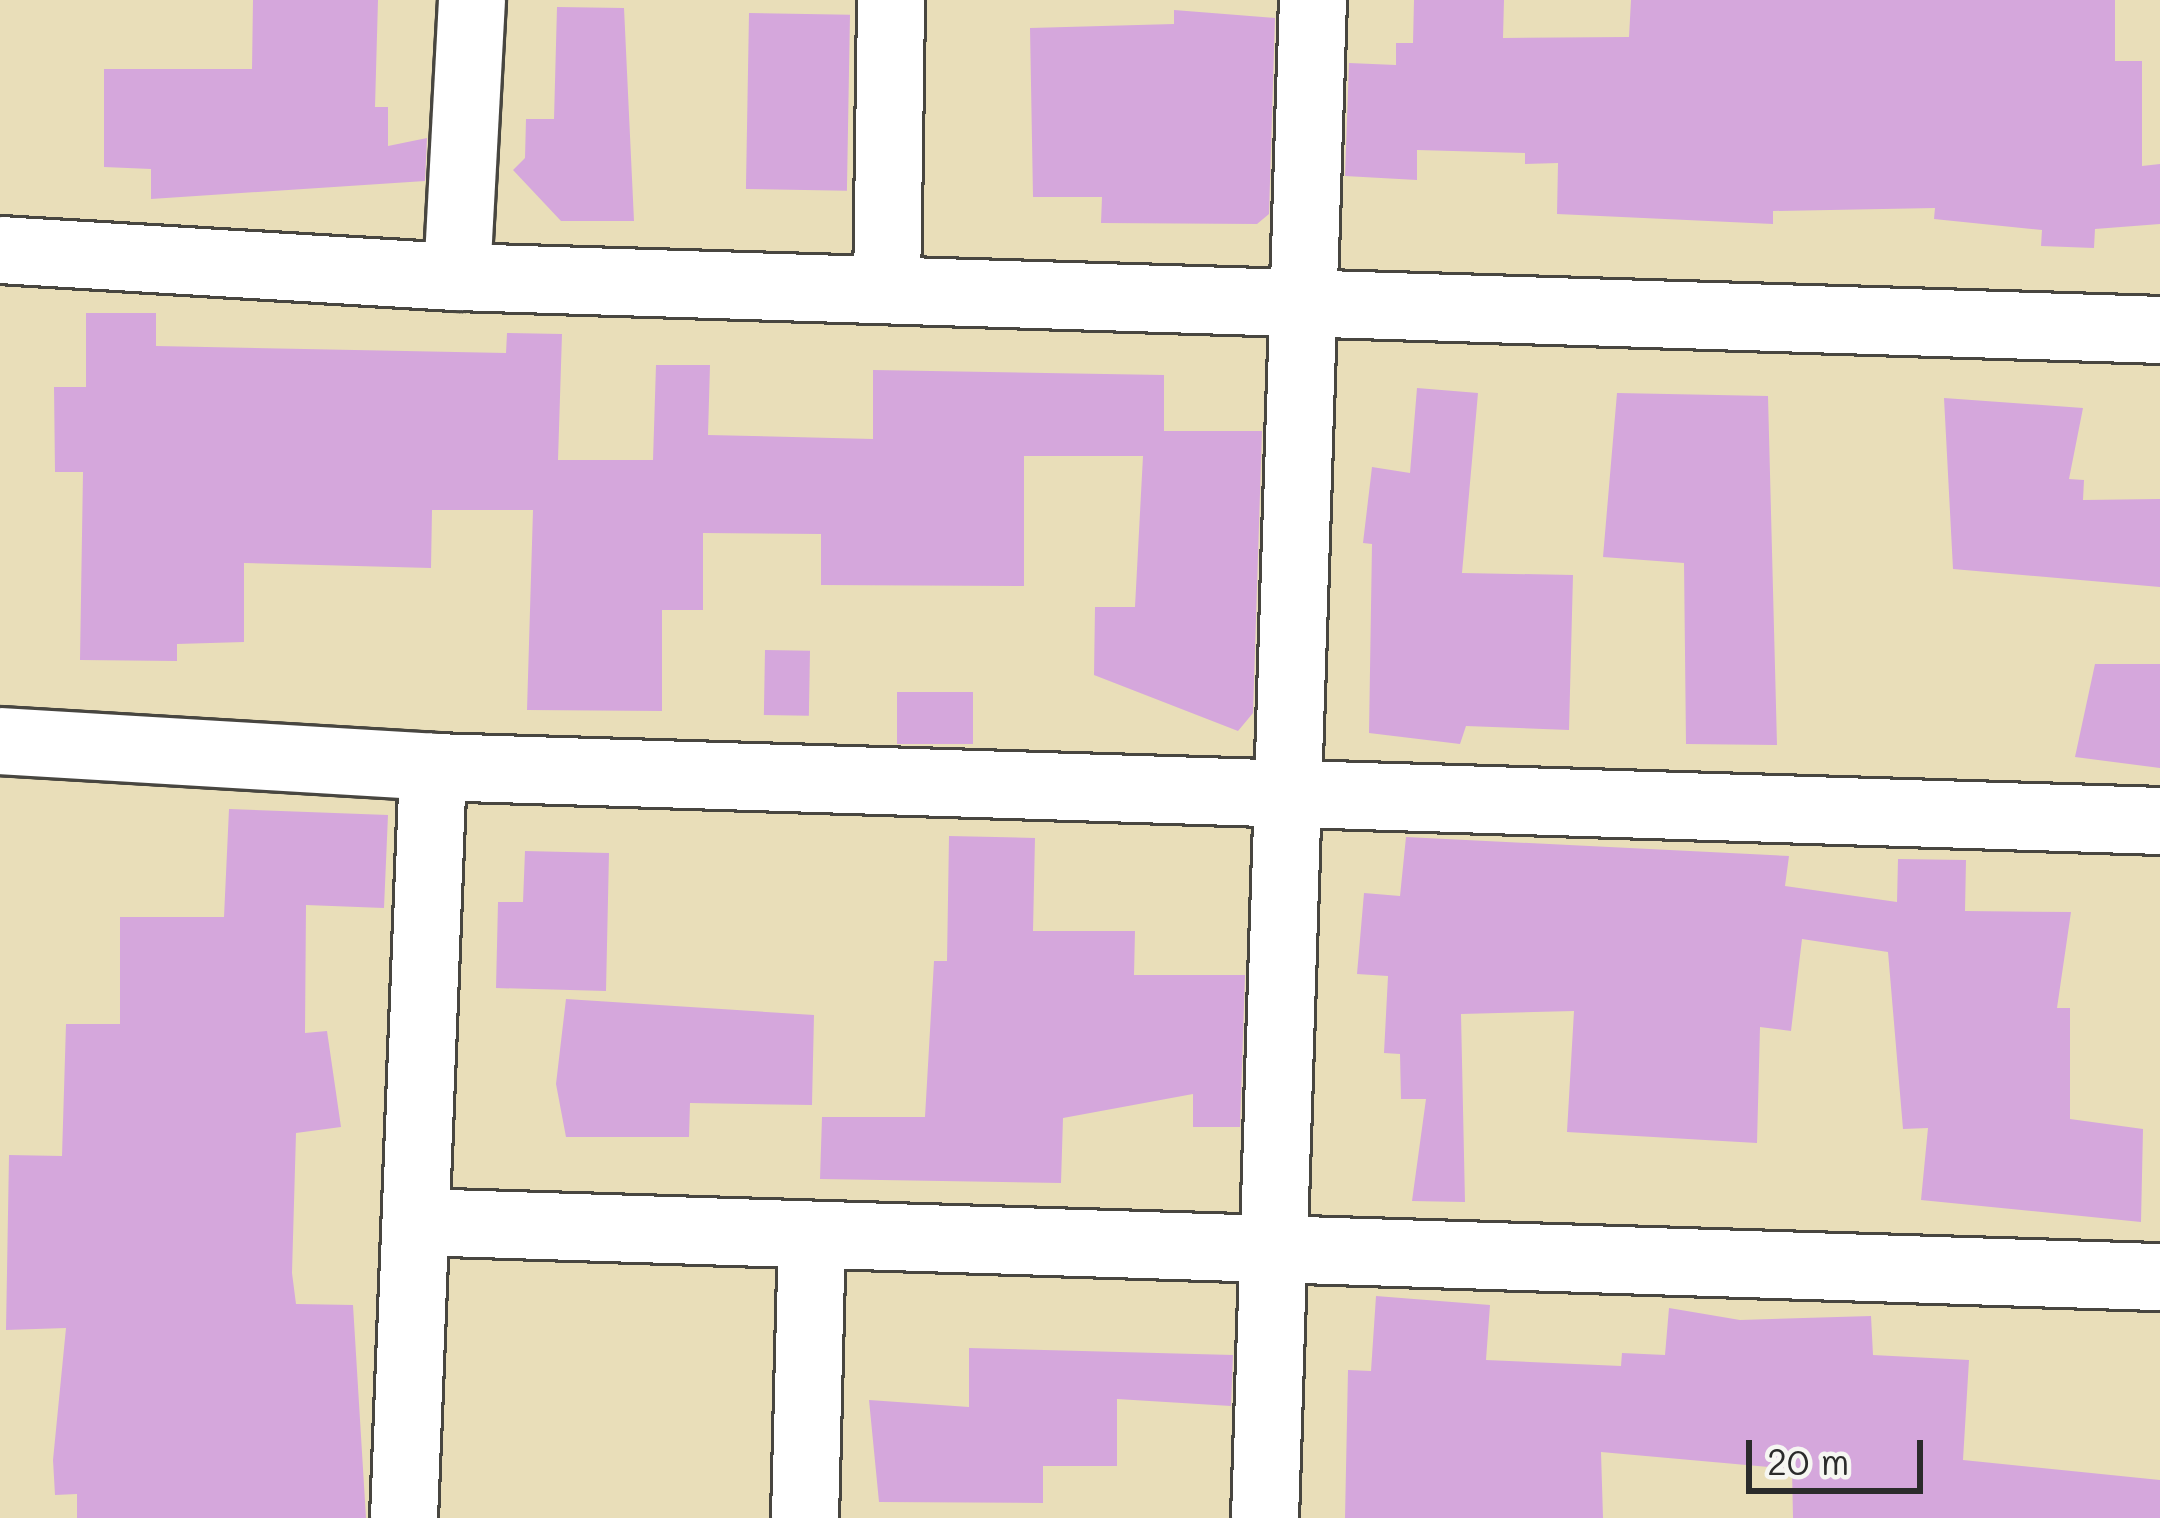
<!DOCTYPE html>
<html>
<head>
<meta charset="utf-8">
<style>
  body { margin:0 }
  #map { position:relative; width:2160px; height:1518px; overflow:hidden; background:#e9deb9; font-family:Mali,sans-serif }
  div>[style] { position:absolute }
  .building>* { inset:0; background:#d5a7dc; transform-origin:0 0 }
  .roads { filter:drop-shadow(3px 0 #484640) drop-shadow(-3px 0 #484640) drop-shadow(0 3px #484640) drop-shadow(0 -3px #484640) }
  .minor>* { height:66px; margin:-33px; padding:0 33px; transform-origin:33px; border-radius:33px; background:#fff }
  span { translate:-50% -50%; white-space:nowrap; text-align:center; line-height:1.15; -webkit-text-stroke:12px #f6f6f2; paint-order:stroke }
  .scale { position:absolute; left:1746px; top:1440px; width:177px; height:54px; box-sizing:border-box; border:6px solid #2b2b2b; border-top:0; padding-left:15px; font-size:36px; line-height:42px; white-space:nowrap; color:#2b2b2b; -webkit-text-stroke:9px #f6f6f2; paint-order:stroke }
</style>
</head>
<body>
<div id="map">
  <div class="building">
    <div style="clip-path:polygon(253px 0,378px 0,375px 107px,388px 107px,388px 146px,427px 138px,425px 181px,151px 199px,151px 169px,104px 167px,104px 69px,252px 69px)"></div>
    <div style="clip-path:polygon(1414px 0,1504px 0,1503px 38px,1629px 37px,1631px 0,2115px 0,2115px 61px,2142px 61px,2142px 166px,2160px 164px,2160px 224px,2095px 229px,2094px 248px,2041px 246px,2042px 230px,1934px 219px,1935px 208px,1773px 211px,1773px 224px,1557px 214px,1558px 163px,1525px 164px,1525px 153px,1417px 150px,1417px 180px,1345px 176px,1349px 63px,1396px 65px,1396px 43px,1413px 43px)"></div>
    <div style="clip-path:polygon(557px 7px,624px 8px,634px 221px,561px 221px,513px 170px,525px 158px,526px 119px,554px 119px)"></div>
    <div style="clip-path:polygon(1174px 10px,1275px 18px,1269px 214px,1257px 224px,1101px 223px,1102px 197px,1033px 197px,1030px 28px,1174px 24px)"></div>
    <div style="left:749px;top:13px;width:101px;height:176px;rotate:1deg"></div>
    <div style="clip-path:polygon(86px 313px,156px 313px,156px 346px,506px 353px,507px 333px,562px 334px,558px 460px,653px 460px,656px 365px,710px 365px,708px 435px,873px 439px,873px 370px,1164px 375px,1164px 431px,1262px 431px,1253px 713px,1238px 731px,1094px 675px,1095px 607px,1135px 607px,1143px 456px,1024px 456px,1024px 586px,821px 585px,821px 534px,703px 533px,703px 610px,662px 610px,662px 711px,527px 710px,533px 510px,432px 510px,431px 568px,244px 563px,244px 642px,177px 644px,177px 661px,80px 660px,83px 472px,55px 472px,54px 387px,86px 387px)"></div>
    <div style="clip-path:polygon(1417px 388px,1478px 393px,1462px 573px,1573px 575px,1569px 730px,1466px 726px,1460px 744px,1369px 733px,1372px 544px,1363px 543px,1372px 467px,1410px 473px)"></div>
    <div style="clip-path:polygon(1617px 393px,1768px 396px,1777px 745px,1686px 744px,1684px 563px,1603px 557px)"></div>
    <div style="clip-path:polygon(1944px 398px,2083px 408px,2069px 479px,2084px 480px,2083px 500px,2160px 499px,2160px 587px,1953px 569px)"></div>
    <div style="left:765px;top:650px;width:45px;height:65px;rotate:1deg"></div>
    <div style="clip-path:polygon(2095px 664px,2160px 664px,2160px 768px,2075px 757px)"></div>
    <div style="left:897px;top:692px;width:76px;height:52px"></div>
    <div style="clip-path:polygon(229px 809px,388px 815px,384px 908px,306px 905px,305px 1033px,327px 1031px,341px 1127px,296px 1133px,292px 1273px,296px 1304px,353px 1305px,366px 1518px,77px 1518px,77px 1494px,55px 1495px,53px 1460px,66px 1328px,6px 1330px,9px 1155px,62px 1156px,66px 1024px,120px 1024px,120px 917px,224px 917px)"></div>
    <div style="clip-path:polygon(949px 836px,1035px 838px,1033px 931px,1135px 931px,1134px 975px,1245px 975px,1240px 1127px,1193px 1127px,1193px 1094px,1063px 1118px,1061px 1183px,820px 1179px,822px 1117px,925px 1117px,934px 961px,947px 961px)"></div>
    <div style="clip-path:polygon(1406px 837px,1789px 856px,1785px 886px,1897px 902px,1898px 859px,1966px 860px,1965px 911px,2071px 912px,2057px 1008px,2070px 1008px,2070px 1119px,2143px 1129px,2141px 1222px,1921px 1200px,1928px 1128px,1903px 1129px,1888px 952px,1802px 939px,1791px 1031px,1760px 1027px,1757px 1143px,1567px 1132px,1574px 1011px,1461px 1014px,1465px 1202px,1412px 1201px,1426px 1099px,1401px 1099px,1400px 1054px,1384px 1053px,1388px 976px,1357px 974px,1364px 893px,1400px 896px)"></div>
    <div style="clip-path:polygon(525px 851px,609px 853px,606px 991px,496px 988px,498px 902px,523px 902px)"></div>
    <div style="clip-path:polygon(566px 999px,814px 1015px,812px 1105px,690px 1103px,689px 1137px,566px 1137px,556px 1084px)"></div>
    <div style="clip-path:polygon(1376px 1296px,1490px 1305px,1486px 1360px,1621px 1366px,1622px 1353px,1665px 1355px,1669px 1308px,1740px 1320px,1871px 1316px,1873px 1355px,1969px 1360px,1963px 1460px,2160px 1480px,2160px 1518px,1793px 1518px,1792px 1469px,1601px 1452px,1603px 1518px,1345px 1518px,1348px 1370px,1371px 1371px)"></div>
    <div style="clip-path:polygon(969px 1348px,1233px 1355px,1231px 1406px,1117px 1399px,1117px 1466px,1043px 1466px,1043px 1503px,879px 1502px,869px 1400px,969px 1407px)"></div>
  </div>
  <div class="roads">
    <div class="minor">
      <div style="left:0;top:250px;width:458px;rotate:3.4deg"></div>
      <div style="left:457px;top:277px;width:1704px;rotate:1.78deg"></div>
      <div style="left:457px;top:277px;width:277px;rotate:-86.9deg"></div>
      <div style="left:887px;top:290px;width:290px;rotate:-89.2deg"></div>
      <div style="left:0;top:741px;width:434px;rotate:3.4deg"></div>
      <div style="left:433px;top:767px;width:1728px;rotate:1.79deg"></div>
      <div style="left:416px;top:1222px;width:1745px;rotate:1.81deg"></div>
      <div style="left:404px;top:1518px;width:752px;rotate:-87.79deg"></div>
      <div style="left:805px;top:1518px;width:283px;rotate:-88.6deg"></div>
      <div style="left:1265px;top:1518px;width:1519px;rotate:-88.19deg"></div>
    </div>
  </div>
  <div class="scale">20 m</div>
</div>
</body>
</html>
